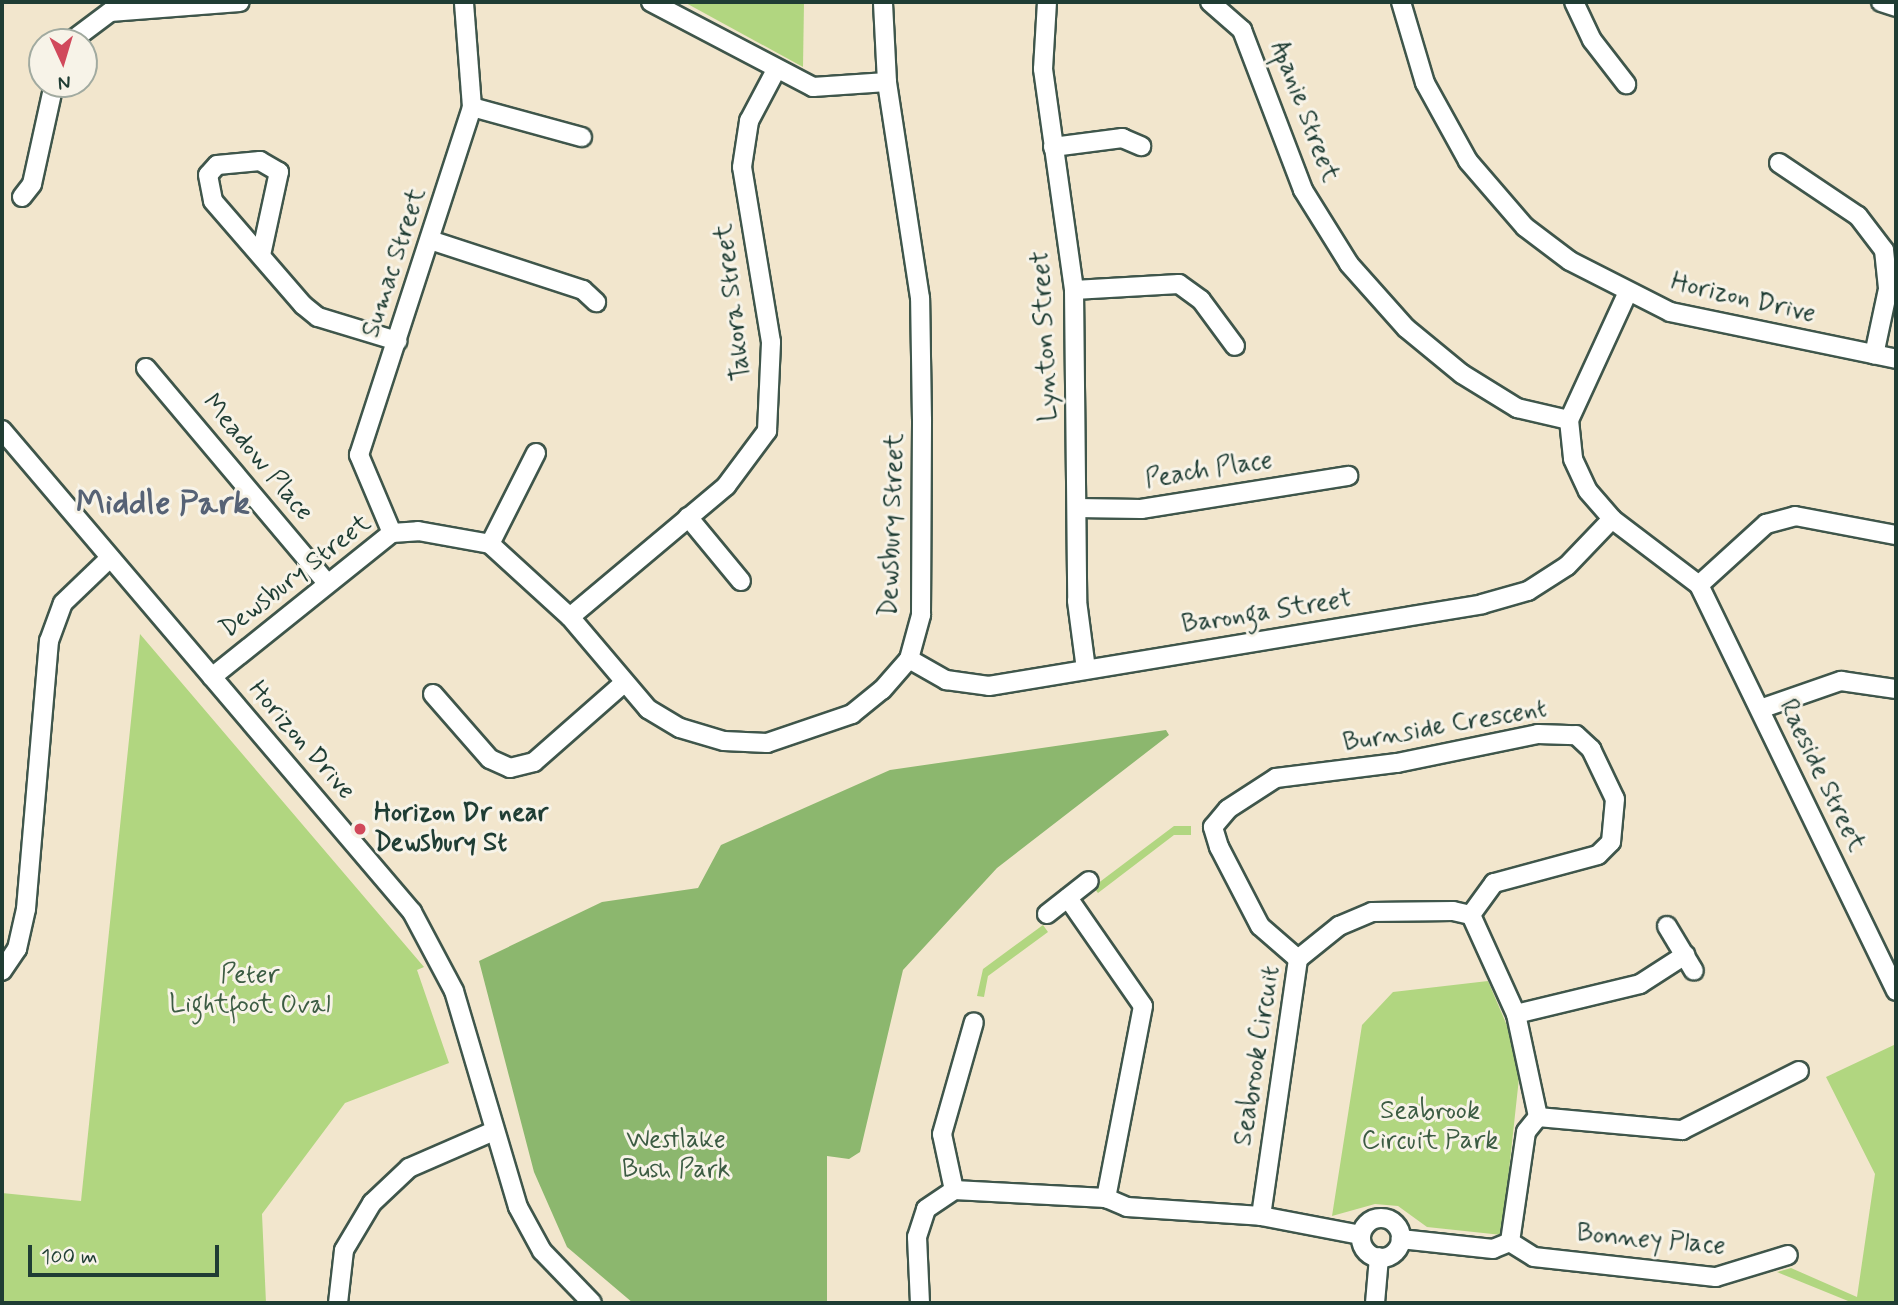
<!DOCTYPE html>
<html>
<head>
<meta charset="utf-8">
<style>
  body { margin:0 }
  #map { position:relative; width:1898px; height:1305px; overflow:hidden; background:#f2e6cd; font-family:Mynerve,sans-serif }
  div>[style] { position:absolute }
  .green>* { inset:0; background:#b1d680 }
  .forest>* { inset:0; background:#8cb76e }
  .roads { filter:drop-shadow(2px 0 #3f564b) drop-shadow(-2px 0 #3f564b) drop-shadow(0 2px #3f564b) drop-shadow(0 -2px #3f564b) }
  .minor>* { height:18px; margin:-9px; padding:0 9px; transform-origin:9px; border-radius:9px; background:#fff }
  .minor>.ring { margin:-9px; padding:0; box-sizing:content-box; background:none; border:18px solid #fff; border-radius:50% }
  .dots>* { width:19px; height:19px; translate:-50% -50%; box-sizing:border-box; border:4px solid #f7f3e8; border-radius:50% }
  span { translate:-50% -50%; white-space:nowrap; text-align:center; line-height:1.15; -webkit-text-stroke:6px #f7f3e8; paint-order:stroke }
  .street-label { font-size:26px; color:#1f3d34 }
  .poi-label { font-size:26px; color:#1f3d34; font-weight:700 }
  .left { translate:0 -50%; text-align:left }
  .park-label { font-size:26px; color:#3c5c43 }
  .district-label { font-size:33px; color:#566275; font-weight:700 }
  .frame { position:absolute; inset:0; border:4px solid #1f3d34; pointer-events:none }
  .north { position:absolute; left:28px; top:28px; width:70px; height:70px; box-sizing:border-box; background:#f7f3e8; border:2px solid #a1aaa0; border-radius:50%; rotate:176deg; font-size:19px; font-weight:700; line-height:28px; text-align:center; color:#1f3d34 }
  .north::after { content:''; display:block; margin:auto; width:24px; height:32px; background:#d1495b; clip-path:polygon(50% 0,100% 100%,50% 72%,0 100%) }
  .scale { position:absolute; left:28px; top:1245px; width:191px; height:32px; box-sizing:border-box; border:4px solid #1f3d34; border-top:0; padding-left:9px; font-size:21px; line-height:24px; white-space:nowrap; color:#1f3d34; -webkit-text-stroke:5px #f7f3e8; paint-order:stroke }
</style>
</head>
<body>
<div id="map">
  <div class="green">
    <div style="clip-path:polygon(684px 2px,804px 2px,803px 67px)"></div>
    <div style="clip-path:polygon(140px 634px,424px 967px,417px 970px,449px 1063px,345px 1103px,262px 1214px,266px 1303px,2px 1303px,2px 1193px,81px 1201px)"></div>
    <div style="clip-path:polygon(1174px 826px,1191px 826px,1191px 835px,1174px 835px,1098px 893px,1093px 887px)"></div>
    <div style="clip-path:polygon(1043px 925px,1048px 932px,988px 976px,984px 997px,977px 996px,983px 969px)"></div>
    <div style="clip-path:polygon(1488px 981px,1511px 1035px,1519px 1078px,1502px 1235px,1427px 1227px,1398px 1206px,1375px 1204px,1332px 1216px,1362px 1025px,1393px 992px)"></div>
    <div style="clip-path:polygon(1896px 1044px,1896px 1303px,1853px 1303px,1777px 1272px,1791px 1268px,1857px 1297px,1875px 1174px,1826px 1077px)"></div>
  </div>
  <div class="forest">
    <div style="clip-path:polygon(1166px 730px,1169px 735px,997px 868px,903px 970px,860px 1152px,849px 1159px,827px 1156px,827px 1303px,633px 1303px,567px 1247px,534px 1172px,479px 961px,602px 902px,698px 888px,721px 845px,890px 770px)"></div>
  </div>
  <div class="roads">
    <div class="minor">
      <div style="left:651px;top:2px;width:183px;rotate:27.7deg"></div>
      <div style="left:813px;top:87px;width:74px;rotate:-3.9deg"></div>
      <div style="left:1047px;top:2px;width:67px;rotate:93.4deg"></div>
      <div style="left:1043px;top:69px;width:223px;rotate:82deg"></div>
      <div style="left:1074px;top:290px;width:311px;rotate:89.4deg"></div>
      <div style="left:1077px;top:601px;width:69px;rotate:82.5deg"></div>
      <div style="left:1210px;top:2px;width:43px;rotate:41.2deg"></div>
      <div style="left:1242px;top:30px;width:171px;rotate:69.1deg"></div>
      <div style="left:1303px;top:190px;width:87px;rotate:58.1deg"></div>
      <div style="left:1349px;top:264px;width:86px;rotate:48.3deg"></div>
      <div style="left:1406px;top:328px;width:72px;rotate:39.4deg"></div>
      <div style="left:1462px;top:374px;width:65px;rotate:31.7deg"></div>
      <div style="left:1517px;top:408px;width:53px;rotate:13deg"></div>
      <div style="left:1401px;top:2px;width:84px;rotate:73.5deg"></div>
      <div style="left:1425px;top:83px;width:89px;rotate:61.1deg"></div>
      <div style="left:1468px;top:161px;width:87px;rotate:49.2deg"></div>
      <div style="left:1525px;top:227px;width:56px;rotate:37.1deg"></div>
      <div style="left:1570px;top:261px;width:112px;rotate:27deg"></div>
      <div style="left:1670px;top:312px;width:231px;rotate:11.7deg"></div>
      <div style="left:1574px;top:2px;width:42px;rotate:64.7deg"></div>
      <div style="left:1592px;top:40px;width:56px;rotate:52.3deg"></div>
      <div style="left:1881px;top:2px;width:16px;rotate:18deg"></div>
      <div style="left:70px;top:42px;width:50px;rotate:-36.9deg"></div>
      <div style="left:110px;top:12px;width:130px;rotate:-4.4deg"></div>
      <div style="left:472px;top:107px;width:114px;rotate:15.3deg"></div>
      <div style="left:1053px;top:147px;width:70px;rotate:-7.4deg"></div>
      <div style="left:1122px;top:138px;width:21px;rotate:23deg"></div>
      <div style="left:1779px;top:163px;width:95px;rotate:33.9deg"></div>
      <div style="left:1858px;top:216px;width:43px;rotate:52.6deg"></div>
      <div style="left:1884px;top:250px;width:39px;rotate:84deg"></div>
      <div style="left:1888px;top:289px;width:67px;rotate:102deg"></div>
      <div style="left:22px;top:197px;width:16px;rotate:-52deg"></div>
      <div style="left:32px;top:184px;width:102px;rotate:-77.6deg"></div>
      <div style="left:430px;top:240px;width:161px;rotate:18.1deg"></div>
      <div style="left:583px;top:290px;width:18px;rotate:43deg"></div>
      <div style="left:261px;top:255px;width:85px;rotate:-77.8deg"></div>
      <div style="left:279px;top:172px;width:22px;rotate:-150deg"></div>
      <div style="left:260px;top:161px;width:43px;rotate:174.7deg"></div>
      <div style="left:217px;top:165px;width:13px;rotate:132deg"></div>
      <div style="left:208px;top:175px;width:26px;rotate:79deg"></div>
      <div style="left:213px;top:201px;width:138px;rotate:49.1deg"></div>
      <div style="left:303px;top:305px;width:19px;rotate:39deg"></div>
      <div style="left:318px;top:317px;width:83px;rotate:16.9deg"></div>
      <div style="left:1074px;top:290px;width:105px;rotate:-3.3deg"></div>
      <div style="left:1179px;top:284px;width:27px;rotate:36deg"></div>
      <div style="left:1201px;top:300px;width:57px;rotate:53.5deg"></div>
      <div style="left:1627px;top:294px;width:139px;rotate:114.7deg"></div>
      <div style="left:1569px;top:420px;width:39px;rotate:84deg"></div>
      <div style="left:1573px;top:459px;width:35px;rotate:65deg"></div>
      <div style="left:1588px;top:491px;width:37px;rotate:49deg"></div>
      <div style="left:1612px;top:519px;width:109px;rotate:37.2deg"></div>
      <div style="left:1699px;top:585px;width:451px;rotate:64.1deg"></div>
      <div style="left:146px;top:368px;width:281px;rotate:49.9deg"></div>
      <div style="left:2px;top:430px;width:633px;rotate:49.61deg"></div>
      <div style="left:412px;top:912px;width:89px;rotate:62deg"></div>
      <div style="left:454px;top:991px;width:225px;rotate:73.5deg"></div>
      <div style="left:518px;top:1207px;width:50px;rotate:61.4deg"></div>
      <div style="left:542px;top:1251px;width:72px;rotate:46.1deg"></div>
      <div style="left:1077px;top:508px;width:64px;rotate:0.9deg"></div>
      <div style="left:1141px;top:509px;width:210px;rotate:-9.1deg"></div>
      <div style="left:688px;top:517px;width:83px;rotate:50.4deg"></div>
      <div style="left:392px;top:533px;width:85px;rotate:-112.9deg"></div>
      <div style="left:359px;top:455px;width:366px;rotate:-72deg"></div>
      <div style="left:472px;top:107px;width:105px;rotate:-94.4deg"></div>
      <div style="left:490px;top:544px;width:102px;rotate:-63.2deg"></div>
      <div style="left:1699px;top:585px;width:91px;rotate:-42.3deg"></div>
      <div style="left:1766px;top:524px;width:30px;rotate:-15deg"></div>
      <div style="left:1795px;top:516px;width:103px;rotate:10.7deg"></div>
      <div style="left:570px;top:617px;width:204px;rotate:-40deg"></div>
      <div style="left:726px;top:486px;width:69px;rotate:-53.3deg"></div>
      <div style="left:767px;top:431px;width:89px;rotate:-87.4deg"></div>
      <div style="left:771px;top:342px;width:177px;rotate:-99.4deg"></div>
      <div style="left:742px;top:167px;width:47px;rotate:-81.3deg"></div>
      <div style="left:749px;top:121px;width:58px;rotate:-62.1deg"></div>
      <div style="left:909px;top:659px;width:43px;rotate:29.6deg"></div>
      <div style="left:946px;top:680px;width:43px;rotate:7.9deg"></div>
      <div style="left:989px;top:686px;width:500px;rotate:-9.4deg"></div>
      <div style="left:1482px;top:604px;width:48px;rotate:-15.8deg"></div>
      <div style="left:1528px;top:591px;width:46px;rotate:-32.7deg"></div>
      <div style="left:1567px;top:566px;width:65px;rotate:-46.2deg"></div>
      <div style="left:212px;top:677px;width:231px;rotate:-38.7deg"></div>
      <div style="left:392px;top:533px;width:26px;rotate:-4deg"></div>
      <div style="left:418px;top:531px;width:73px;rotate:10.2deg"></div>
      <div style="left:490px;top:544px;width:108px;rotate:42.4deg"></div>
      <div style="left:570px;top:617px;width:121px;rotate:49.7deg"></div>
      <div style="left:648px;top:709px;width:37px;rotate:31deg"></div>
      <div style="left:680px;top:728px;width:46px;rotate:16.5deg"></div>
      <div style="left:724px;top:741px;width:43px;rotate:2.7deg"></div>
      <div style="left:767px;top:743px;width:90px;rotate:-18.8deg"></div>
      <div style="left:852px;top:714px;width:38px;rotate:-39deg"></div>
      <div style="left:882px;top:690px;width:41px;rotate:-48.9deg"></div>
      <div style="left:909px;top:659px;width:46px;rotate:-74.7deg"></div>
      <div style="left:921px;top:615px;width:195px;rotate:-89.7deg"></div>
      <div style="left:922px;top:420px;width:122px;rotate:-90.9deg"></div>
      <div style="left:920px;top:298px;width:219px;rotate:-98.7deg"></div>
      <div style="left:887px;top:82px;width:80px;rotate:-92.9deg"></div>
      <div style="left:433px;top:694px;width:86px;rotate:48.8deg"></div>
      <div style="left:490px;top:759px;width:22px;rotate:24deg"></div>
      <div style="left:510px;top:768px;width:25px;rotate:-14deg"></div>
      <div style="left:534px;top:762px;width:120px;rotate:-41.3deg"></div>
      <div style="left:1760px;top:709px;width:86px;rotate:-19.1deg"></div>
      <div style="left:1841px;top:681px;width:56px;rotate:8.3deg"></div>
      <div style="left:1068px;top:898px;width:131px;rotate:55.2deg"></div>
      <div style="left:1143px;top:1006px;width:196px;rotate:100.9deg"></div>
      <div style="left:1047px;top:914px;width:53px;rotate:-38.2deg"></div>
      <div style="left:1667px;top:926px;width:52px;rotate:59deg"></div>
      <div style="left:1298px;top:959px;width:50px;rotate:-139deg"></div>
      <div style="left:1260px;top:926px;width:89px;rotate:-117.4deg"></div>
      <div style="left:1219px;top:847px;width:21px;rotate:-107deg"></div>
      <div style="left:1213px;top:827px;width:23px;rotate:-50deg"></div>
      <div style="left:1228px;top:809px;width:57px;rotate:-32.9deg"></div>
      <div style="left:1276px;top:778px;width:122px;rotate:-7.1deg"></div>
      <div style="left:1397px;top:763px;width:144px;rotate:-11.6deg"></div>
      <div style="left:1538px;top:734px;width:38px;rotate:2deg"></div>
      <div style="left:1576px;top:735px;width:21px;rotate:43deg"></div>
      <div style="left:1591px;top:749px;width:55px;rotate:64.4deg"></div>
      <div style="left:1615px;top:799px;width:43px;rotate:95.3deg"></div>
      <div style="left:1611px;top:842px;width:18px;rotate:135deg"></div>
      <div style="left:1598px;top:855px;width:108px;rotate:164.9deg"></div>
      <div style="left:1494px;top:883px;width:39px;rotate:126deg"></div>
      <div style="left:2px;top:971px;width:27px;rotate:-56deg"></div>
      <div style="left:17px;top:949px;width:41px;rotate:-77.3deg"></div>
      <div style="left:26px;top:909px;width:269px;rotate:-85.1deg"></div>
      <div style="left:49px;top:641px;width:40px;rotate:-69.8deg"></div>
      <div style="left:63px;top:603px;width:65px;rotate:-43.8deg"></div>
      <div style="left:1516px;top:1014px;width:128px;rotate:-13.6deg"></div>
      <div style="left:1640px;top:984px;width:54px;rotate:-32.8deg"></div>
      <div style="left:1538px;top:1117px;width:145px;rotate:5.2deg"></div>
      <div style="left:1682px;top:1130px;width:131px;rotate:-26.8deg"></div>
      <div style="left:954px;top:1190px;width:57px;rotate:-102.1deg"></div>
      <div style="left:942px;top:1134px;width:116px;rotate:-74.1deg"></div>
      <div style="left:1261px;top:1216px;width:260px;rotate:-81.8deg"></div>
      <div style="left:1298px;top:959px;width:53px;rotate:-38.8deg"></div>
      <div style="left:1339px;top:926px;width:36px;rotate:-23deg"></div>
      <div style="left:1372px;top:912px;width:81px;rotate:-0.7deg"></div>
      <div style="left:1453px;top:911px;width:18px;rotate:13deg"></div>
      <div style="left:1471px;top:915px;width:109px;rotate:65.6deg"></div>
      <div style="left:1516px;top:1014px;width:105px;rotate:77.9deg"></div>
      <div style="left:1538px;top:1117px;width:19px;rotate:129deg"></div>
      <div style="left:1526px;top:1132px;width:111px;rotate:98.3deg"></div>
      <div style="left:1510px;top:1242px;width:18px;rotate:158deg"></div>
      <div style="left:1493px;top:1249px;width:93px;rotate:-173.8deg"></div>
      <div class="ring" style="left:1361px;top:1218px;width:22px;height:22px"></div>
      <div style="left:1510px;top:1242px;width:28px;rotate:32deg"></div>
      <div style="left:1534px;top:1257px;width:183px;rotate:6.3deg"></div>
      <div style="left:1716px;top:1277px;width:75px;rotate:-17deg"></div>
      <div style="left:338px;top:1303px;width:53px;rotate:-83.5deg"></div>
      <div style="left:344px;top:1250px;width:55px;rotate:-59.2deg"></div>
      <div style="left:372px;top:1203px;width:51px;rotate:-43.4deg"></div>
      <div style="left:409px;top:1168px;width:93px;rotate:-23.5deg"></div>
      <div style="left:920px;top:1303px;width:66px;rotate:-92.6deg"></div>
      <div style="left:917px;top:1237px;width:29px;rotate:-72deg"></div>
      <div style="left:926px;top:1209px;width:34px;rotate:-34deg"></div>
      <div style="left:954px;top:1190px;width:152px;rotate:3deg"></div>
      <div style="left:1106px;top:1198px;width:23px;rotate:23deg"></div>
      <div style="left:1127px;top:1207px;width:134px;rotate:3.8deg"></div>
      <div style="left:1261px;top:1216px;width:102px;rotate:10.8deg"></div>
      <div style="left:1375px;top:1303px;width:46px;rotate:-85deg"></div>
    </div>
  </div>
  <div class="dots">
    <div style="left:360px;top:829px;background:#d1495b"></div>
  </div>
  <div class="street-label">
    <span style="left:1304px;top:112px;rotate:69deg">Apanie Street</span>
    <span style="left:395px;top:263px;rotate:-72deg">Sumac Street</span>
    <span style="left:1743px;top:299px;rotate:13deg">Horizon Drive</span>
    <span style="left:734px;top:302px;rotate:-97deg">Takora Street</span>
    <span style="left:1046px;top:336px;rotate:-93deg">Lynton Street</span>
    <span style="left:257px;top:458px;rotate:50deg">Meadow Place</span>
    <span style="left:1209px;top:471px;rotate:-9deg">Peach Place</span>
    <span style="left:893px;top:525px;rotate:-88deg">Dewsbury Street</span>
    <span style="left:296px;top:577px;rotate:-38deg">Dewsbury Street</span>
    <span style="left:1267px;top:613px;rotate:-9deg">Baronga Street</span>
    <span style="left:1445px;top:727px;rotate:-10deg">Burnside Crescent</span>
    <span style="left:301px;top:741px;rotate:49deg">Horizon Drive</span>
    <span style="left:1821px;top:776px;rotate:64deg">Raeside Street</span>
    <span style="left:1258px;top:1056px;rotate:-81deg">Seabrook Circuit</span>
    <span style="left:1651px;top:1241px;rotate:5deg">Bonney Place</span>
  </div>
  <div class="poi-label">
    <span class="left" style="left:374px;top:829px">Horizon Dr near<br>Dewsbury St</span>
  </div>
  <div class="park-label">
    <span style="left:250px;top:991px">Peter<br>Lightfoot Oval</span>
    <span style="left:1430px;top:1127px">Seabrook<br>Circuit Park</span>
    <span style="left:676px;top:1156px">Westlake<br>Bush Park</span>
  </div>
  <div class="district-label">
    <span style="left:163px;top:505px">Middle Park</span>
  </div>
  <div class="frame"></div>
  <div class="north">N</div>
  <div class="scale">100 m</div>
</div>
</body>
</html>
